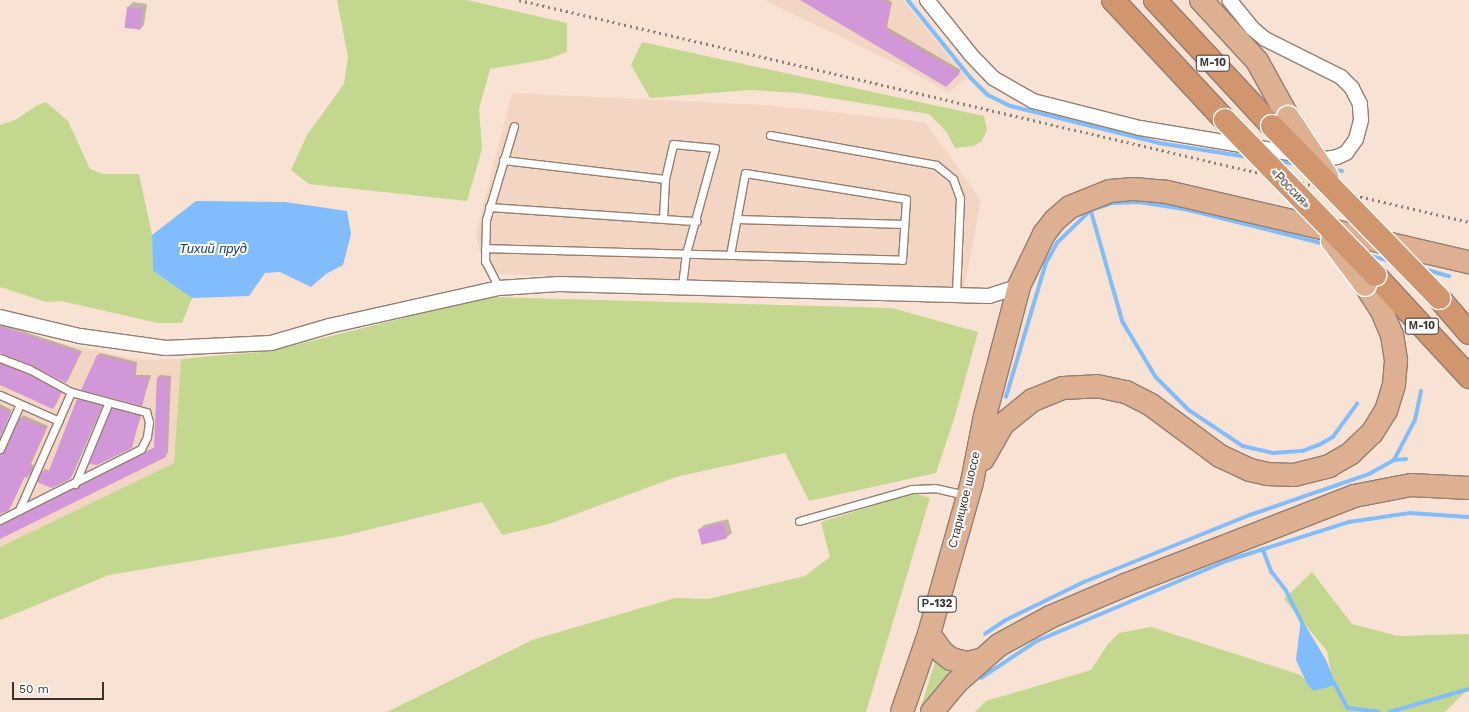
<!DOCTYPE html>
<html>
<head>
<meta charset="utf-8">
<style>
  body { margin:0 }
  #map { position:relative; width:1469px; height:712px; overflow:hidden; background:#f8e2d3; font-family:"Work Sans",sans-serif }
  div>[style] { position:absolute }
  .built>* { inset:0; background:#f2d6c3 }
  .green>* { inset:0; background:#c4d78e }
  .water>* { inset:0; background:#81bdfd }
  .shadow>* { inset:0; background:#0003 }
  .stream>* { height:3.5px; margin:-1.75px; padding:0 1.75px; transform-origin:1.75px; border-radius:1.75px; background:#81bdfd }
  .building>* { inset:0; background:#d197d8; transform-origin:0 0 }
  .roads { filter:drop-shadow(1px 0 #937f72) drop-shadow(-1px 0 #937f72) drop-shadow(0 1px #937f72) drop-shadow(0 -1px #937f72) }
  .service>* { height:7px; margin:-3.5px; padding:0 3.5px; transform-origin:3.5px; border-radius:3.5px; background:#fff }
  .minor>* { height:14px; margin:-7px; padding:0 7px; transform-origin:7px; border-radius:7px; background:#fff }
  .primary>* { height:22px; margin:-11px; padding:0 11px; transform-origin:11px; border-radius:11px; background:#ddb092 }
  .trunk>* { height:22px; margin:-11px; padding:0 11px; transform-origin:11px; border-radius:11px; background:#d2966e }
  .rail>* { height:3px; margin-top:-1.5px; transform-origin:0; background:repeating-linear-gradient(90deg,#8e7f75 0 2px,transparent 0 6px) }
  .bridges { filter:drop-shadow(1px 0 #fff) drop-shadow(-1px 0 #fff) drop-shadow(0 1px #fff) drop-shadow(0 -1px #fff) }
  .primary-bridge>* { height:22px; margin:-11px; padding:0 11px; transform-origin:11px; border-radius:11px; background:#ddb092 }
  .trunk-bridge>* { height:22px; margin:-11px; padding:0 11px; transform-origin:11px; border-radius:11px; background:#d2966e }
  span { translate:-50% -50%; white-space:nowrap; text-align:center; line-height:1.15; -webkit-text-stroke:4px #fff; paint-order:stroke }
  .shield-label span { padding:1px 3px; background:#fff; border:1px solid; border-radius:3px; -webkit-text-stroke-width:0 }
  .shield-label { font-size:11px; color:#3a322c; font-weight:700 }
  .street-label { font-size:12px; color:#3a322c }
  .water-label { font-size:13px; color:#123d66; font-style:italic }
  .scale { position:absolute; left:12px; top:682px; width:92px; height:18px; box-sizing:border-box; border:2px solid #3a322c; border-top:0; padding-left:5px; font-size:12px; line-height:14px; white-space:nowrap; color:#3a322c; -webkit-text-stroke:3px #fff; paint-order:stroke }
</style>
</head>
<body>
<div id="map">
  <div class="built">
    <div style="clip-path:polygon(764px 0,903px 0,966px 78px,949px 93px,901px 66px)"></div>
    <div style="clip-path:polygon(512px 93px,765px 105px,925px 122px,981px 200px,964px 289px,485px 274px,476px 234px)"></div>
    <div style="clip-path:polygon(0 327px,38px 338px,140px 360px,181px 359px,174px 463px,0 547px)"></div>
  </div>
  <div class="green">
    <div style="clip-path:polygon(337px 0,467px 0,567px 23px,567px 52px,548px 59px,490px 69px,479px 109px,482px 149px,467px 201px,309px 184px,291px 170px,307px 135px,344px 84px,348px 57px)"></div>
    <div style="clip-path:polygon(642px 42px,984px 116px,987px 130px,982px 141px,974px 146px,955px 148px,946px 131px,929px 114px,799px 93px,750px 90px,650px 98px,631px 65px)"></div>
    <div style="clip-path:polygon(46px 102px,68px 121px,90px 169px,103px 174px,139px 174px,152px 235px,153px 271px,192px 298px,182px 323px,158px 323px,61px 301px,46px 302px,0 287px,0 125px,15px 120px,38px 105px)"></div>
    <div style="clip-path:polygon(488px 297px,892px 308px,978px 332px,955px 416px,936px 473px,809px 501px,785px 453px,676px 477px,549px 524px,502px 535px,482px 502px,343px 536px,109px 575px,0 620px,0 547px,174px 463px,181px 359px,271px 351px)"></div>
    <div style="clip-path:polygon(914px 493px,930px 498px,866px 712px,387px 712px,532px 640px,675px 598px,708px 599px,805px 576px,830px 557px,821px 522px)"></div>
    <div style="clip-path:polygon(1312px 572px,1352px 624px,1398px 636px,1469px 634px,1469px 688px,1445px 712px,975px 712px,986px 701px,1091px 670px,1108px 644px,1119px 633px,1151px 627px,1301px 675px,1313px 691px,1332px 678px,1327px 651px,1284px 599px)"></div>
    <div style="clip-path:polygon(935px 662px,951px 672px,920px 709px,923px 700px)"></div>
  </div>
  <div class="water">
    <div style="clip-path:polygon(196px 201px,285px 202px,347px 211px,351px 234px,343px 265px,326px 274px,311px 287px,280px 272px,265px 273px,249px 296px,192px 298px,153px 271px,152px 235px)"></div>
    <div style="clip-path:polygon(1301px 618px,1326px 660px,1336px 685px,1313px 691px,1307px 684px,1296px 660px)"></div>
  </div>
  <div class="shadow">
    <div style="clip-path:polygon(802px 0,888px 0,892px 2px,887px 27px,961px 70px,946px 86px)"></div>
    <div style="clip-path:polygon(133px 2px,147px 4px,144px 25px,139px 30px,128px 7px)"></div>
    <div style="clip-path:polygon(2px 324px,82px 351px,68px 380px,65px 382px,0 350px,0 326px)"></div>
    <div style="clip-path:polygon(100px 353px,137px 362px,136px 375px,151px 375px,142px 405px,97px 356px)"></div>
    <div style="clip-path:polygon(0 361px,29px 372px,63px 390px,55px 406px,53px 408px,0 384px)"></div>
    <div style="clip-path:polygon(160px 375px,171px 376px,168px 453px,0 538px,0 525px,155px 447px,157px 378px)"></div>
    <div style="clip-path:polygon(81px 397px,104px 403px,72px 476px,52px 487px,42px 472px,45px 469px,50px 471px)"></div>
    <div style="clip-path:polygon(0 404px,12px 410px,0 438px)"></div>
    <div style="clip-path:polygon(115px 406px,142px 413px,131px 447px,113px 409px)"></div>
    <div style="clip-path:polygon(23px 415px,48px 426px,31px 464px,34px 465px,30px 475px,25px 476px,11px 506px,0 513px,0 452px,6px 450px)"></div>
    <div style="clip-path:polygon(728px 519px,732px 533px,726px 538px,699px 530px,704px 525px)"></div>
  </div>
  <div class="stream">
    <div style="left:908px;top:0;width:100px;rotate:51.1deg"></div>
    <div style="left:971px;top:78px;width:24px;rotate:45deg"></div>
    <div style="left:988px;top:95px;width:25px;rotate:26deg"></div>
    <div style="left:1011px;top:106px;width:153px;rotate:14deg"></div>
    <div style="left:1159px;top:143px;width:90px;rotate:8.9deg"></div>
    <div style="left:1276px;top:161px;width:22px;rotate:8deg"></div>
    <div style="left:1334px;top:170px;width:8px;rotate:7deg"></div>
    <div style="left:1091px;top:210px;width:116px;rotate:74.1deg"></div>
    <div style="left:1123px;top:322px;width:64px;rotate:59deg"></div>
    <div style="left:1156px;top:377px;width:47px;rotate:45deg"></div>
    <div style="left:1189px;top:410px;width:65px;rotate:33.7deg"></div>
    <div style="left:1243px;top:446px;width:31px;rotate:13deg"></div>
    <div style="left:1273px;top:453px;width:30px;rotate:-4deg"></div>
    <div style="left:1303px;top:451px;width:17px;rotate:-21deg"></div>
    <div style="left:1319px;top:445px;width:16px;rotate:-30deg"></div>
    <div style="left:1333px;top:437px;width:41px;rotate:-54deg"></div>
    <div style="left:1368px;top:255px;width:24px;rotate:15deg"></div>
    <div style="left:1424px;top:269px;width:26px;rotate:16deg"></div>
    <div style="left:1006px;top:397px;width:140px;rotate:-73.4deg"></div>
    <div style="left:1046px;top:263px;width:23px;rotate:-61deg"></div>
    <div style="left:1057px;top:243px;width:47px;rotate:-44.1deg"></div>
    <div style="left:1091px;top:210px;width:22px;rotate:-18deg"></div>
    <div style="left:1112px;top:203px;width:27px;rotate:-2deg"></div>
    <div style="left:1139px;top:202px;width:47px;rotate:8.7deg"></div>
    <div style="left:1185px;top:209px;width:144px;rotate:14deg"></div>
    <div style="left:1394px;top:460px;width:45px;rotate:-62.3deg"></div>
    <div style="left:1415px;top:420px;width:29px;rotate:-78deg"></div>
    <div style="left:1263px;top:549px;width:25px;rotate:69deg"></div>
    <div style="left:1272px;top:572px;width:23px;rotate:52deg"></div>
    <div style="left:1286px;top:590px;width:35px;rotate:63deg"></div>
    <div style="left:985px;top:634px;width:23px;rotate:-34deg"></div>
    <div style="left:1004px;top:621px;width:89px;rotate:-26deg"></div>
    <div style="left:1084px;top:582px;width:179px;rotate:-22deg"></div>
    <div style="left:1250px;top:515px;width:126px;rotate:-19deg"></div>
    <div style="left:1369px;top:474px;width:29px;rotate:-29deg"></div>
    <div style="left:1394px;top:460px;width:12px;rotate:-5deg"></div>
    <div style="left:981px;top:678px;width:67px;rotate:-33.5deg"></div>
    <div style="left:1037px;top:641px;width:205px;rotate:-22.9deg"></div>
    <div style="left:1226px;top:561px;width:129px;rotate:-17.6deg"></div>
    <div style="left:1349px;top:522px;width:62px;rotate:-8.4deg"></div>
    <div style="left:1410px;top:513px;width:59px;rotate:3.9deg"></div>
    <div style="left:1334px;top:682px;width:30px;rotate:62deg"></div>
    <div style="left:1348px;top:708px;width:31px;rotate:7deg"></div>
    <div style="left:1390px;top:712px;width:82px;rotate:-16.2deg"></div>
  </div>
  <div class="building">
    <div style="clip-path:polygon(800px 0,882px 0,891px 5px,885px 29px,960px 73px,946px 87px)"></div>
    <div style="left:127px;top:7px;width:16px;height:21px;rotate:7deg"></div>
    <div style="clip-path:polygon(0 326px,80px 353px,66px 383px,31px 365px,0 353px)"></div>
    <div style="clip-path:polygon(97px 355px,135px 364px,134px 377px,149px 377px,142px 406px,81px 390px)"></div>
    <div style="clip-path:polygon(0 363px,27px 374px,61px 392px,53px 409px,0 385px)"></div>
    <div style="clip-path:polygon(157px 377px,169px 378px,166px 457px,0 539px,0 525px,154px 448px)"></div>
    <div style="clip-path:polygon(77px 399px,102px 405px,70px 479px,52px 488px,37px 482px,42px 471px,48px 473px)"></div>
    <div style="clip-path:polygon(0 408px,11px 412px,0 437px)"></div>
    <div style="clip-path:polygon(112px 408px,140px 416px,132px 448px,97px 465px,89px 464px)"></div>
    <div style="clip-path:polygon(20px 417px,46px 429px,29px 466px,32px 467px,27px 478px,24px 477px,9px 510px,0 514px,0 454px,5px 451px)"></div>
    <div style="left:723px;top:523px;width:16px;height:26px;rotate:76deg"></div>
  </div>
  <div class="roads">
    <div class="service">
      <div style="left:770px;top:135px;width:169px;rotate:10.2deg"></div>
      <div style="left:936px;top:165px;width:22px;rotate:39deg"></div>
      <div style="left:953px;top:179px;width:20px;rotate:70deg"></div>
      <div style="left:960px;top:198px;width:97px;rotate:92.4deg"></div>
      <div style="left:503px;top:160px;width:163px;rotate:6.7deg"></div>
      <div style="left:489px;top:207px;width:208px;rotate:3.9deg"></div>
      <div style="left:663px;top:219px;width:40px;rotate:-87.1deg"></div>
      <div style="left:665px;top:179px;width:36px;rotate:-77deg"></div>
      <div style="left:673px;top:144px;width:42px;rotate:5.4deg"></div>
      <div style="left:715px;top:148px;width:109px;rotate:105.4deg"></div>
      <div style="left:686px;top:253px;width:34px;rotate:97deg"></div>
      <div style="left:737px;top:219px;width:167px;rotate:1.7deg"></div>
      <div style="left:485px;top:248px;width:417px;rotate:1.6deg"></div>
      <div style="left:902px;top:260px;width:61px;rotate:-86.2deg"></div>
      <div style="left:906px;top:199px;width:163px;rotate:-170.8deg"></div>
      <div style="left:745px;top:173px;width:83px;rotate:100.4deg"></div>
      <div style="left:499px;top:288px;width:30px;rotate:-117deg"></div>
      <div style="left:485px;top:261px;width:41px;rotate:-88.6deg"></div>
      <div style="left:486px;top:220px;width:98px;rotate:-73.4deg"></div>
      <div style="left:0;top:358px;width:31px;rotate:21deg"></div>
      <div style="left:29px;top:369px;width:48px;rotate:28.7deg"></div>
      <div style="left:71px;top:392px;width:78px;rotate:14.9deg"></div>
      <div style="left:146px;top:412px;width:10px;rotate:73deg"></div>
      <div style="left:149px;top:422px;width:15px;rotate:98deg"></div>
      <div style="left:147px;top:437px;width:13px;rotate:117deg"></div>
      <div style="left:141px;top:449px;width:158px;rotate:153.3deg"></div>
      <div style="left:0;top:395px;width:64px;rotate:23.8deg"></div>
      <div style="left:0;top:449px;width:49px;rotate:-66deg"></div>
      <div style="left:75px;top:484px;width:87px;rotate:-67.6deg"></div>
      <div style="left:19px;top:510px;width:129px;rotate:-66.2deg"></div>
      <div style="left:799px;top:521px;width:117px;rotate:-15.8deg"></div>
      <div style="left:912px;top:489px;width:23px;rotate:-2deg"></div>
      <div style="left:935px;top:488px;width:31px;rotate:13deg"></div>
    </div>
    <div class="minor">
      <div style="left:927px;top:0;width:70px;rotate:51.3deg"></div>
      <div style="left:971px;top:55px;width:32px;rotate:46deg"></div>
      <div style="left:993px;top:78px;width:46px;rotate:29.9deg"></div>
      <div style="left:1033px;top:101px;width:110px;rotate:14.2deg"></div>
      <div style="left:1140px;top:128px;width:188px;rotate:9.5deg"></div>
      <div style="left:1325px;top:159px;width:12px;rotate:-9deg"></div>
      <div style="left:1337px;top:157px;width:10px;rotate:-24deg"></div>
      <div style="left:1346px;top:153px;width:17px;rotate:-54deg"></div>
      <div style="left:1356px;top:139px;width:20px;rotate:-75deg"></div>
      <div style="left:1361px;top:120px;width:16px;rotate:-94deg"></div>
      <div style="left:1360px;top:104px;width:18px;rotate:-117deg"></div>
      <div style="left:1352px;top:88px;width:16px;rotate:-135deg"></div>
      <div style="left:1341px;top:77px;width:85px;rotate:-153.4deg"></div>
      <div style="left:1265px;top:39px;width:17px;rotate:-140deg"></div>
      <div style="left:1252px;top:28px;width:36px;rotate:-129deg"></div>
      <div style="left:0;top:317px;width:82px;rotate:13.4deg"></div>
      <div style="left:80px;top:336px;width:87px;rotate:7.9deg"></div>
      <div style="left:166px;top:348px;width:105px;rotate:-2.7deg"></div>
      <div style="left:271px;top:343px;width:60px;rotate:-16.3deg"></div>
      <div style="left:329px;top:326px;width:174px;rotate:-12.6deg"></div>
      <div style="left:499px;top:288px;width:60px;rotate:-3.8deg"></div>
      <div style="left:559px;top:284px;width:430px;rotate:1.6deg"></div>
      <div style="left:989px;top:296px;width:32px;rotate:-18deg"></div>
    </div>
    <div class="primary">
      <div style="left:1201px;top:0;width:83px;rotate:47.4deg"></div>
      <div style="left:1257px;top:61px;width:64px;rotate:61deg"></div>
      <div style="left:983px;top:459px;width:40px;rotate:-60.3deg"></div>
      <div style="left:1003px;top:424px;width:38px;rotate:-39deg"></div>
      <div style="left:1033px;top:400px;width:32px;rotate:-22deg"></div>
      <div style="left:1063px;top:388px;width:34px;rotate:-3deg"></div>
      <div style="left:1097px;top:386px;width:30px;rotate:12deg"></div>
      <div style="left:1126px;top:392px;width:28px;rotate:27deg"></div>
      <div style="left:1151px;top:405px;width:86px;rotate:36.5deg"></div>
      <div style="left:1220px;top:456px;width:33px;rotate:25deg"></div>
      <div style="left:1250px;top:470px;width:17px;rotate:13deg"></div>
      <div style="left:1267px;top:474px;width:27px;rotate:2deg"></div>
      <div style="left:1294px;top:475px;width:36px;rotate:-14deg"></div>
      <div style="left:1329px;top:466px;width:24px;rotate:-30deg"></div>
      <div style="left:1350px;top:454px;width:30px;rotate:-44deg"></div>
      <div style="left:1372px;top:433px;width:26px;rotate:-58deg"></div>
      <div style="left:1386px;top:411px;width:28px;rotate:-73deg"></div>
      <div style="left:1394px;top:384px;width:24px;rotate:-85deg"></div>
      <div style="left:1396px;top:360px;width:25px;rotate:-99deg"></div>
      <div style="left:1392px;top:335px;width:26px;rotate:-113deg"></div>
      <div style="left:1382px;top:311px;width:31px;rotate:-123deg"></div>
      <div style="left:929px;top:634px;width:22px;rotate:54deg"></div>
      <div style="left:942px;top:652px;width:11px;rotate:38deg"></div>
      <div style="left:951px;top:659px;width:16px;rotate:14deg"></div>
      <div style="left:967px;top:663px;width:13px;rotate:-13deg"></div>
      <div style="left:902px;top:712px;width:83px;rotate:-70.9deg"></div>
      <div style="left:929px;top:634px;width:158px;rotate:-74.2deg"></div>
      <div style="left:972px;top:482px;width:67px;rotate:-78.9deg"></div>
      <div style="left:985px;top:416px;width:134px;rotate:-75.3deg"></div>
      <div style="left:1019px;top:286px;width:58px;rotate:-64.3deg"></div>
      <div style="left:1044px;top:234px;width:18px;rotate:-52deg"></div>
      <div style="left:1055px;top:220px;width:20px;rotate:-41deg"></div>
      <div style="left:1070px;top:207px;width:43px;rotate:-21.8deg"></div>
      <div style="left:1110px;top:191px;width:24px;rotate:-5deg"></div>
      <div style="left:1134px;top:189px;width:33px;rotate:5deg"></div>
      <div style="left:1167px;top:192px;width:310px;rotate:13.1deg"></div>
      <div style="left:932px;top:712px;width:38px;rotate:-50deg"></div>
      <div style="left:956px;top:683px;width:57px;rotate:-41.5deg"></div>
      <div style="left:999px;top:645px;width:58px;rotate:-28.8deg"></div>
      <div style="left:1050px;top:617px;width:82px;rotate:-23.1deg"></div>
      <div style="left:1125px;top:585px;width:246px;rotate:-21.2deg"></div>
      <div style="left:1354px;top:496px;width:58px;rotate:-10.9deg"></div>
      <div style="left:1411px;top:485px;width:58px;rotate:3deg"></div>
    </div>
    <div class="trunk">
      <div style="left:1113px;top:0;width:164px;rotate:47deg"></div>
      <div style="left:1155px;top:0;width:172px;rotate:47.1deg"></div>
      <div style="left:1375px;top:275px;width:139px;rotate:47.3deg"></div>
      <div style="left:1439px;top:298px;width:46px;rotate:49.4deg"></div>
    </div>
  </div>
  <div class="rail">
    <div style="left:519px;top:0;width:976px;rotate:13.15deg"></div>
  </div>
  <div class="bridges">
    <div class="primary-bridge">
      <div style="left:1288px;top:117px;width:71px;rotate:56.5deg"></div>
      <div style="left:1332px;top:241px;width:55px;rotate:53.1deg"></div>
    </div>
    <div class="trunk-bridge">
      <div style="left:1225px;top:120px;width:216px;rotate:45.9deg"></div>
      <div style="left:1272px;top:126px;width:240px;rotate:45.8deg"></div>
    </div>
  </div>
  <div class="shield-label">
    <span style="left:1213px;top:63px">М-10</span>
    <span style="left:1422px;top:326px">М-10</span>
    <span style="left:937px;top:604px">Р-132</span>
  </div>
  <div class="street-label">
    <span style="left:1290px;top:189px;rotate:46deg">«Россия»</span>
    <span style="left:965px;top:500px;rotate:-76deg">Старицкое шоссе</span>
  </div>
  <div class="water-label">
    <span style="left:213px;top:249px">Тихий пруд</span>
  </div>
  <div class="scale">50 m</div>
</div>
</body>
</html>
